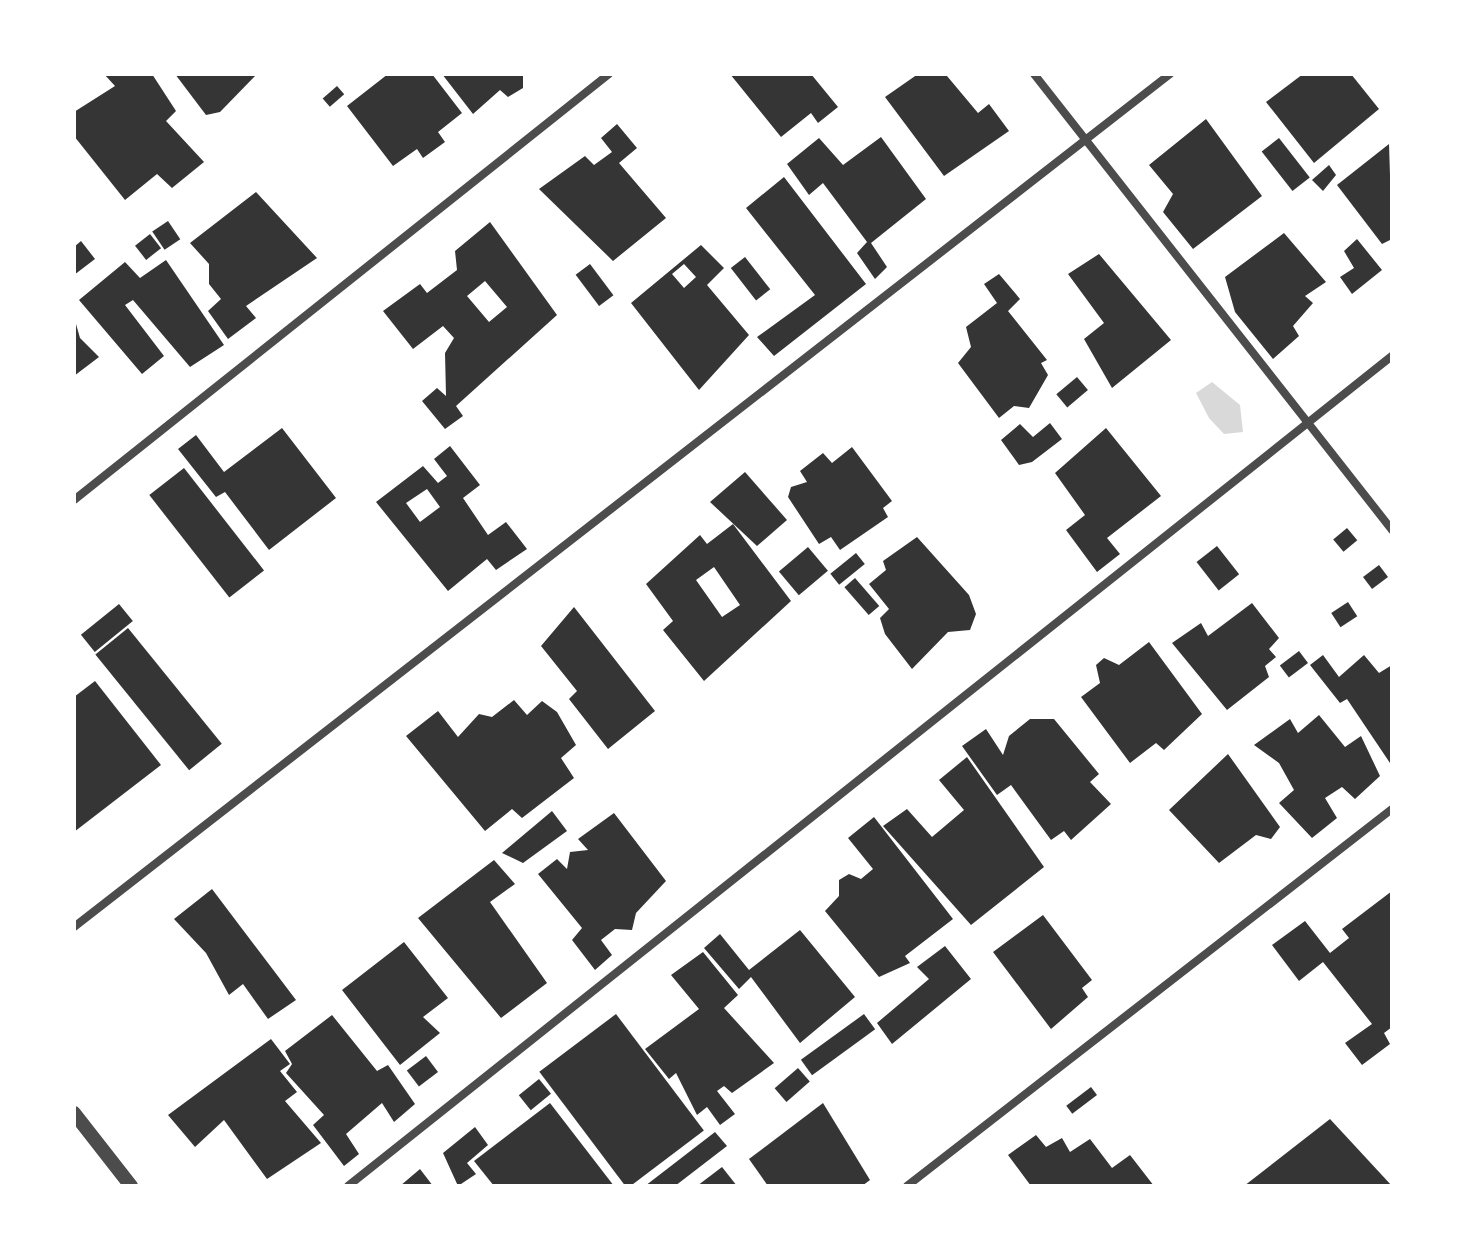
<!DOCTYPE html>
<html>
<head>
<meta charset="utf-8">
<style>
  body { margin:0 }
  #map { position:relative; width:1466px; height:1260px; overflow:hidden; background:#fff; font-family:"Open Sans",sans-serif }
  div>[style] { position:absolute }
  .water>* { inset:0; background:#d9d9d9 }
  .building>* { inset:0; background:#353535; transform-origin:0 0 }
  .minor>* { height:8px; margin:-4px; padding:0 4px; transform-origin:4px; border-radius:4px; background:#4c4c4c }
  .tertiary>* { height:14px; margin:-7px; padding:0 7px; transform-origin:7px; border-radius:7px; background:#4c4c4c }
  span { translate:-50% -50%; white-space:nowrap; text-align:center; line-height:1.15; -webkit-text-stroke:6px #fff; paint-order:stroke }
  .frame { position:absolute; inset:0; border:76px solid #fff; pointer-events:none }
</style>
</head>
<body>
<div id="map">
  <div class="water">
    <div style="clip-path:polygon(1212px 382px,1240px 405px,1243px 432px,1224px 434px,1209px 418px,1196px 393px)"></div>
  </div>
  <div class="building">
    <div style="clip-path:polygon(104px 74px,152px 74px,176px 111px,166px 121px,204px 162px,172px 188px,157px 174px,125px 200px,74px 136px,74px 112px,115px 86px)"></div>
    <div style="clip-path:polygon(175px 74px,257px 74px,220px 112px,206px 115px)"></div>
    <div style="clip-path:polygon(388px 74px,432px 74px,462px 113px,438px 132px,445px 142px,423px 158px,417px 149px,393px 166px,347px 106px)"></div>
    <div style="clip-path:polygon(442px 74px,523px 74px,523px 88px,508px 97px,500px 90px,473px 114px)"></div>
    <div style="clip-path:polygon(730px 74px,811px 74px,838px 107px,818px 123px,811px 113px,781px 137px)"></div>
    <div style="clip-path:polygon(918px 74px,947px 76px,978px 113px,989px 104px,1009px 131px,944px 176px,885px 97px)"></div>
    <div style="clip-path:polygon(1303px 74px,1351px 74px,1379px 109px,1314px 163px,1266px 102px)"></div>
    <div style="left:337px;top:86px;width:11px;height:19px;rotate:49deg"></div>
    <div style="clip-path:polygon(1206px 119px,1262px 196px,1193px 249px,1163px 212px,1173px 194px,1149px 165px)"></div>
    <div style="clip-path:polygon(617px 124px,637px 148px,619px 163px,666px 218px,613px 261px,539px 189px,585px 156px,594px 165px,612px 152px,601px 138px)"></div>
    <div style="clip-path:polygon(881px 137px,926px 199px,871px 243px,887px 267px,875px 279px,857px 253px,867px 242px,823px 183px,809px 195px,787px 164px,819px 138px,843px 165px)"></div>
    <div style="left:1279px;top:138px;width:50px;height:22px;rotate:52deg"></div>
    <div style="clip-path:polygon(1389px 144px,1392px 239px,1382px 244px,1337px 185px)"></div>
    <div style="clip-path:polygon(1329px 165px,1336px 175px,1323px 191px,1312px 180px)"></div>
    <div style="clip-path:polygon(784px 177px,866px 284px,774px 356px,757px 337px,815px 295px,746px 208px)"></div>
    <div style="clip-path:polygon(256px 192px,317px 258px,246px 306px,256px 318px,228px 339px,208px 311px,221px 299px,209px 284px,209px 264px,190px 243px)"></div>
    <div style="left:168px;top:221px;width:22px;height:19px;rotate:56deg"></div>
    <div style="clip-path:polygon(evenodd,490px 222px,557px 315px,456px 406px,463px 416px,445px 429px,422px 401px,437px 388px,446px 396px,445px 353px,454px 338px,443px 326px,413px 349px,383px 311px,420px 284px,427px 293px,457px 270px,455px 251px,490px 222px,485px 281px,507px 307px,489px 322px,467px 296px,485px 281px)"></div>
    <div style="clip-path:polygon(1284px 233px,1326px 282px,1305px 296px,1313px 303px,1293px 326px,1299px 336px,1273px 359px,1235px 312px,1225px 277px)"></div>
    <div style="left:150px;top:234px;width:18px;height:19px;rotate:52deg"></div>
    <div style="clip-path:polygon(1357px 239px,1382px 270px,1352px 294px,1340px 277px,1354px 268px,1344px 251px)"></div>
    <div style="clip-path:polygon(81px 241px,95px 259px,74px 275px,74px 247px)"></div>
    <div style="clip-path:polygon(evenodd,701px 245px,724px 268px,707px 285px,749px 335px,699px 390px,631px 303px,701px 245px,684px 264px,696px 277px,684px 288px,672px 274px,684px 264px)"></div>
    <div style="clip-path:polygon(1099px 254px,1171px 340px,1112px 388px,1084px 339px,1104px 323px,1068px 274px)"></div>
    <div style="left:745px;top:257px;width:41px;height:18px;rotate:52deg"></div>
    <div style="clip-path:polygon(166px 260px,224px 345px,190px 367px,133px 300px,125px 305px,164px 356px,142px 374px,79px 300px,125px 262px,140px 278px)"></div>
    <div style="left:590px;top:264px;width:39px;height:18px;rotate:53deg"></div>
    <div style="clip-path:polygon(999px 274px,1020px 299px,1008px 311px,1047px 360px,1041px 363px,1048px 375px,1029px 408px,1014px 406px,999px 418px,958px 363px,971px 347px,966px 327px,997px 303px,984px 284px)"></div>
    <div style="clip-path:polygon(74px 317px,80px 338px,99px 357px,74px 376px)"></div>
    <div style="left:1077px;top:377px;width:17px;height:27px;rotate:50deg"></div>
    <div style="clip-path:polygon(1050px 423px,1062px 439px,1032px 462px,1019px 465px,1001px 440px,1020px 424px,1033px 437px)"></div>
    <div style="clip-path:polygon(282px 428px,336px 498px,269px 550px,225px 492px,216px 497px,178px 449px,196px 435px,224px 472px)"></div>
    <div style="clip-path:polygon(1106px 428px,1161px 496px,1107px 538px,1120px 554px,1097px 572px,1066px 530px,1085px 515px,1055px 473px)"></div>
    <div style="clip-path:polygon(evenodd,450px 446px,480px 485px,463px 498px,488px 535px,506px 522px,527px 549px,496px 570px,487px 559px,448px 591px,376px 502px,423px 466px,438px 483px,447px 476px,434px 459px,450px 446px,427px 489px,440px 507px,420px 522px,406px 503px,427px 489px)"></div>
    <div style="clip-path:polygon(852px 447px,892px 501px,883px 508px,888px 517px,840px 550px,831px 537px,819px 544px,788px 497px,791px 487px,807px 482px,800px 471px,823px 453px,832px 463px)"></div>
    <div style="left:184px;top:468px;width:130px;height:44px;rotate:52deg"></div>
    <div style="clip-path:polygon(745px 472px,787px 520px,757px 546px,710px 502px)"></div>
    <div style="clip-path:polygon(evenodd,733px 524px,791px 601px,704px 681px,663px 630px,673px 621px,646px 584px,700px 535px,707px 544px,733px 524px,714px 567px,740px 605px,722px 617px,696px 580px,714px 567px)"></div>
    <div style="left:1347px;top:528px;width:16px;height:18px;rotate:50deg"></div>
    <div style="clip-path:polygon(917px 537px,969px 595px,976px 614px,970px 630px,948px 632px,912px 669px,885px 634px,880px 618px,889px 609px,869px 584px,886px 570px,883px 561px)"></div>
    <div style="left:1217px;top:546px;width:36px;height:26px;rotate:52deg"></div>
    <div style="left:808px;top:547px;width:31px;height:38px;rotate:50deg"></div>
    <div style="left:856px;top:553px;width:14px;height:33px;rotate:51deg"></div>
    <div style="left:1379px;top:565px;width:15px;height:20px;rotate:53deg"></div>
    <div style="left:855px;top:578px;width:37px;height:14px;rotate:49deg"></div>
    <div style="left:1348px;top:602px;width:17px;height:20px;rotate:57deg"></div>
    <div style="clip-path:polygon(1252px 603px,1279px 638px,1269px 649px,1276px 657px,1265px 666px,1269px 677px,1227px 710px,1172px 643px,1201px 623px,1208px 636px)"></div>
    <div style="left:119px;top:604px;width:22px;height:49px;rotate:51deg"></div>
    <div style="clip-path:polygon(574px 607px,655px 711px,608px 749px,569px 699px,577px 691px,541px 646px)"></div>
    <div style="left:128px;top:628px;width:149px;height:42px;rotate:51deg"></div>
    <div style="clip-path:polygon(1149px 642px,1202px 714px,1164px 750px,1156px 743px,1130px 763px,1081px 697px,1100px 683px,1096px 665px,1104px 658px,1119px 665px)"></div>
    <div style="left:1299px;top:651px;width:15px;height:24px;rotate:53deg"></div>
    <div style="clip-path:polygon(1323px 655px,1339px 677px,1364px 655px,1379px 673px,1392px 665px,1392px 766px,1347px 699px,1340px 703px,1310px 665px)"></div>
    <div style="clip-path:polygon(95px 681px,161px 765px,74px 832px,74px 697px)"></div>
    <div style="clip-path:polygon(514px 700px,527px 715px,542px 701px,557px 712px,576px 745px,561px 758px,574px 778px,522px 818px,512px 809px,485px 831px,406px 736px,438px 711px,458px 737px,479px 714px,492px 717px)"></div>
    <div style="clip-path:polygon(1319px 715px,1345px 747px,1361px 736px,1380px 776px,1355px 799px,1342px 787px,1325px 798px,1337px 818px,1312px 838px,1279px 803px,1294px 790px,1279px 763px,1254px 745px,1290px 719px,1298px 733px)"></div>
    <div style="clip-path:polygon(1030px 719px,1054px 719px,1099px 774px,1090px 782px,1111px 804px,1071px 840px,1064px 831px,1051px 840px,1011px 785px,997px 795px,962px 746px,986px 729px,1003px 755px,1009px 736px)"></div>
    <div style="clip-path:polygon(1228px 754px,1280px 827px,1271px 839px,1256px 835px,1219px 863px,1169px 810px)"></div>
    <div style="clip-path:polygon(967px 757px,1044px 867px,971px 925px,883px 826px,907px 809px,932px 837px,964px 810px,939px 780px)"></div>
    <div style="clip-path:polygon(552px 811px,567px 831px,523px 863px,502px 853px)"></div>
    <div style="clip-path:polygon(614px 813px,666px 881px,636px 913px,632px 930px,615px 929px,601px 940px,612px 955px,595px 970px,572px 940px,582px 928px,538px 874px,557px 859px,567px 869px,570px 852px,588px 850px,578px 839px)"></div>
    <div style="clip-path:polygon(874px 817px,953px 919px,905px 956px,910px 963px,879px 977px,825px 911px,839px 896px,839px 880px,849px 874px,861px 879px,873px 869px,848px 838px)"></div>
    <div style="clip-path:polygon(494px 860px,515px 884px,490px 902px,547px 983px,501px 1018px,418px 918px)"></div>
    <div style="clip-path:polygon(212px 889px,296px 1000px,268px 1019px,243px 984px,229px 995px,206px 953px,174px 919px)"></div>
    <div style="clip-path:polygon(1392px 891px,1392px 1027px,1384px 1033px,1390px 1044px,1362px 1065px,1345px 1043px,1372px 1024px,1323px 962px,1299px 981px,1272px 945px,1305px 921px,1330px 953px,1349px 938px,1342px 929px)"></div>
    <div style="clip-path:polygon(1043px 915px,1092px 980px,1082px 988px,1088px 997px,1051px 1029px,993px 952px)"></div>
    <div style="clip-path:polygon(800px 930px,855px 997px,800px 1043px,751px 977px,739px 989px,704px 948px,720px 934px,749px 970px)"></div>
    <div style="clip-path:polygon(404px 942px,448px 998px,423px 1017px,440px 1033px,400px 1065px,342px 990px)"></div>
    <div style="clip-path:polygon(945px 946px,971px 979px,892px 1044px,877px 1023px,929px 979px,917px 967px)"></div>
    <div style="clip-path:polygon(703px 952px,738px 995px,724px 1008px,774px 1063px,732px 1093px,724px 1086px,717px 1091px,735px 1114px,720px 1125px,707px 1107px,697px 1115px,676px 1073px,669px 1079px,645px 1049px,699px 1009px,671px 975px)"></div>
    <div style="left:616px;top:1014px;width:146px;height:96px;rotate:53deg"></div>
    <div style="left:864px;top:1014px;width:19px;height:78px;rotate:54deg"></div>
    <div style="clip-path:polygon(332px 1015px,377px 1071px,388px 1065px,415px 1104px,394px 1122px,382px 1103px,346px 1134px,359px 1154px,344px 1166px,313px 1125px,324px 1115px,286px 1073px,292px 1064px,285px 1051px)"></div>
    <div style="clip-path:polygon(271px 1039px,290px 1064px,280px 1071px,297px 1092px,285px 1101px,321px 1143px,267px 1179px,224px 1120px,195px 1147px,168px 1115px)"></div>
    <div style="left:426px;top:1056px;width:20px;height:24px;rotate:53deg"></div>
    <div style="left:798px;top:1068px;width:18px;height:31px;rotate:49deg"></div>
    <div style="left:539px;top:1079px;width:19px;height:26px;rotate:51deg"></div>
    <div style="left:1091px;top:1087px;width:10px;height:31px;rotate:53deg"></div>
    <div style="clip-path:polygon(550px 1103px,614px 1186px,494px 1186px,474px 1161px)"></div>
    <div style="clip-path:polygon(823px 1103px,870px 1180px,862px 1186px,768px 1186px,749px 1159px)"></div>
    <div style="clip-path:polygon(1330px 1119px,1392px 1186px,1244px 1186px)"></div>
    <div style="clip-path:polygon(475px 1127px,488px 1145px,467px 1163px,476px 1174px,458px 1186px,443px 1153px)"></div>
    <div style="clip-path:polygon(715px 1132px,727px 1146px,675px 1186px,645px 1186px)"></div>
    <div style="clip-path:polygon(1036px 1135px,1046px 1147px,1062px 1138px,1070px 1152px,1090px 1139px,1112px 1168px,1130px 1155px,1154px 1186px,1031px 1186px,1008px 1155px)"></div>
    <div style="clip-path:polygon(722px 1167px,737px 1186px,697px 1186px)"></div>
    <div style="clip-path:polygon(420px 1169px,433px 1186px,400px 1186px)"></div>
  </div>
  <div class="minor">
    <div style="left:1034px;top:74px;width:580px;rotate:51.86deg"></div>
    <div style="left:74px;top:500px;width:684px;rotate:-38.53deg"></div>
    <div style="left:74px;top:927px;width:1389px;rotate:-37.89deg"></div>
    <div style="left:348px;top:1186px;width:1334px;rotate:-38.49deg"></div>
    <div style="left:907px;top:1186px;width:614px;rotate:-37.86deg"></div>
  </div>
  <div class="tertiary">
    <div style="left:74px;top:1113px;width:93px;rotate:52deg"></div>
  </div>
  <div class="frame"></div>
</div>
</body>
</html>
